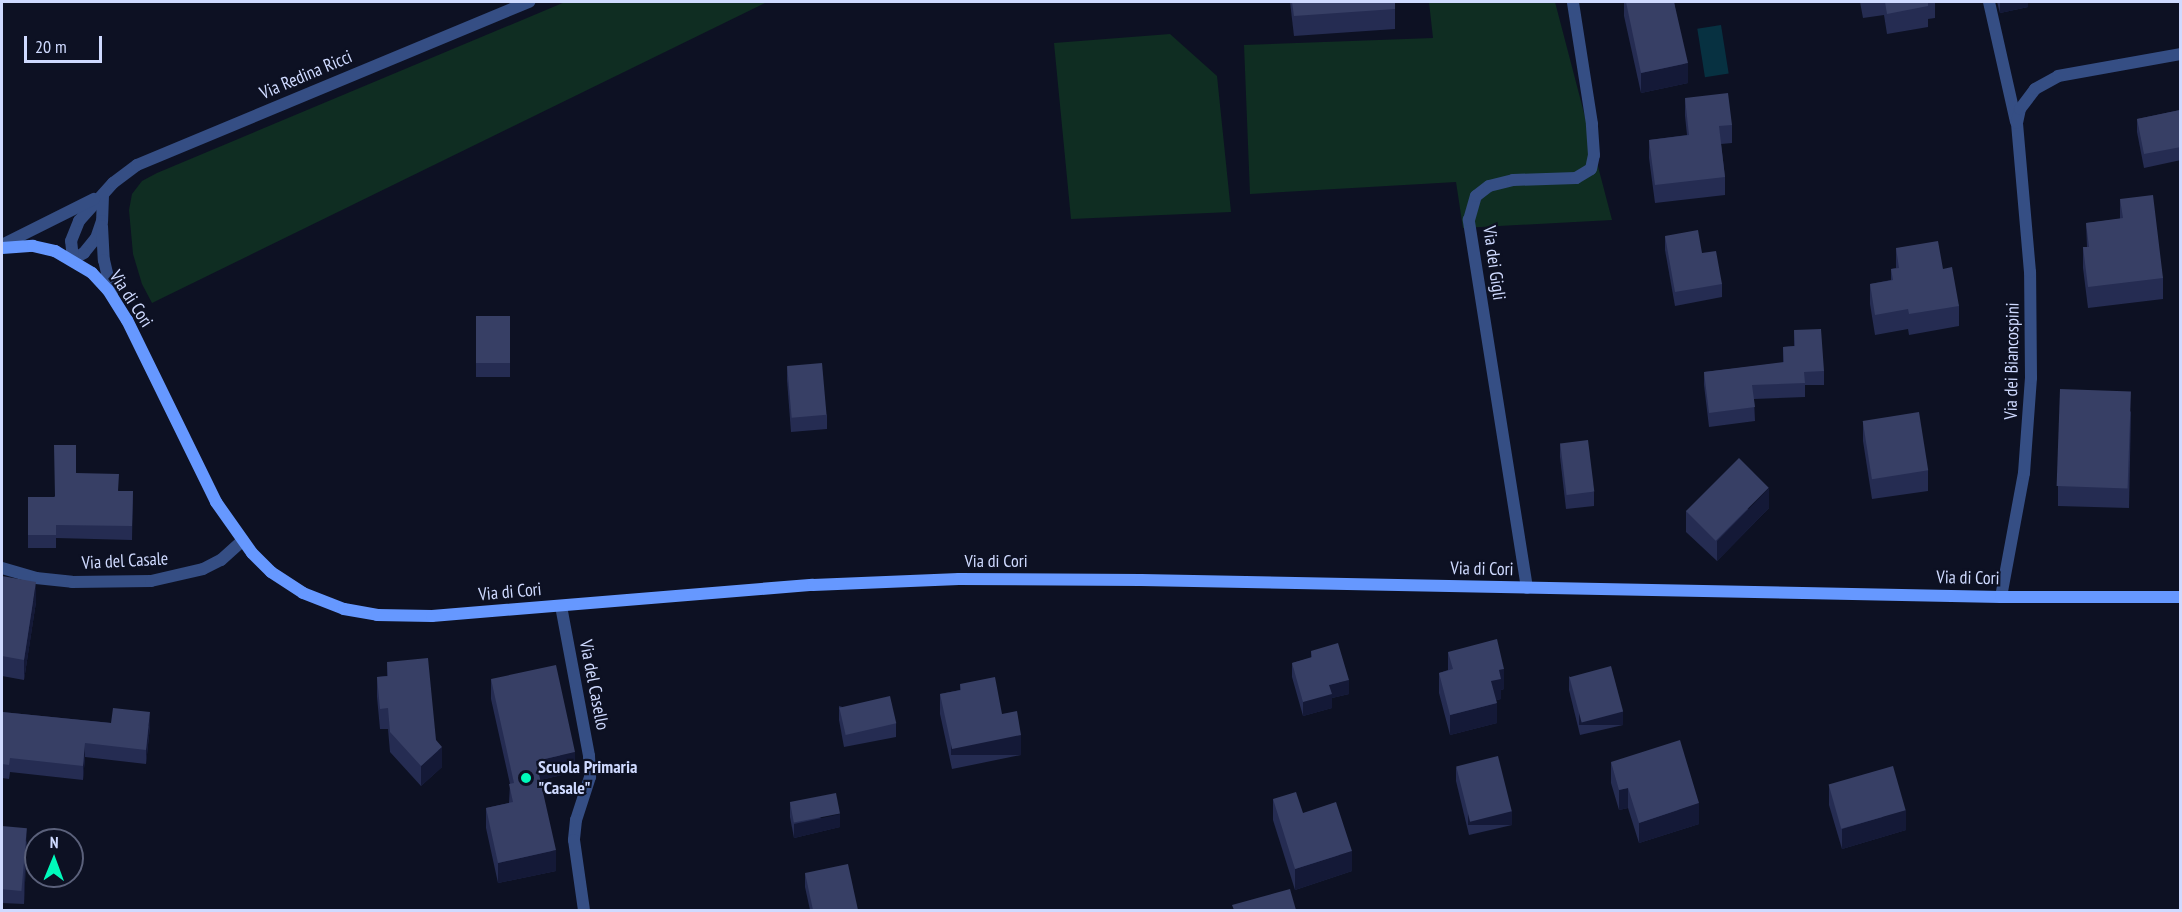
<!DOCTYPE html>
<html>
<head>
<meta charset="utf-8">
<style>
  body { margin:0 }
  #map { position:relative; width:2182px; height:912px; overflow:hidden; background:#0d1123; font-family:"PT Sans Narrow",sans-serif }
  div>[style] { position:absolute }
  .green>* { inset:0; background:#0f2d22 }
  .water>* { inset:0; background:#073141; transform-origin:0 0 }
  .minor>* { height:12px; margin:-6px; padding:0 6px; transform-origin:6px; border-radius:6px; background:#354e84 }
  .secondary>* { height:12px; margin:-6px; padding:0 6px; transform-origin:6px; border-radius:6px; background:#6698ff }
  .wall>* { inset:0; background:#252c52; transform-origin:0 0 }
  .shaded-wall>* { inset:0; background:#141937; transform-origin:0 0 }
  .building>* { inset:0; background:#373f65; transform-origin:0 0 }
  .dots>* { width:16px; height:16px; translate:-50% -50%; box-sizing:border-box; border:3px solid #0d1123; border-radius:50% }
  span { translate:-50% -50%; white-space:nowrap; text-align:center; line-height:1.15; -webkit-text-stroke:4.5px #0d1123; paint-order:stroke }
  .street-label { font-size:18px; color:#cfdaff }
  .poi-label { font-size:18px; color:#cfdaff; font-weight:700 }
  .left { translate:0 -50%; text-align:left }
  .frame { position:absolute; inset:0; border:3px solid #cfdaff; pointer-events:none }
  .north { position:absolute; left:24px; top:828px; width:60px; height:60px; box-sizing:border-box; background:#0d1123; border:2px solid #5b617b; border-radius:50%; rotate:1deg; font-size:16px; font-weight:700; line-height:24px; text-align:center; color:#cfdaff }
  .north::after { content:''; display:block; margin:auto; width:21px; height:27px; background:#00fabb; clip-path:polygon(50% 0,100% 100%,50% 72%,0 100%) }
  .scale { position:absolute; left:24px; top:36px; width:78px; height:27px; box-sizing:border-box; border:3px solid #cfdaff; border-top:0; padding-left:8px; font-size:18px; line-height:21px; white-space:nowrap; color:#cfdaff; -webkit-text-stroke:4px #0d1123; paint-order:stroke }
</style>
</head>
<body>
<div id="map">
  <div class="green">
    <div style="clip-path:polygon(565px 2px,767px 2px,152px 303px,142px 284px,133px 254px,129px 210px,132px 194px,142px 181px,157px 173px)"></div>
    <div style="clip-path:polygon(1429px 2px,1555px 2px,1612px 220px,1463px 228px,1456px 182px,1250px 194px,1244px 45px,1433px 38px)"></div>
    <div style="clip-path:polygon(1170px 34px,1217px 76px,1231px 212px,1071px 219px,1054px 43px)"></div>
  </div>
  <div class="water">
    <div style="left:1721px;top:25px;width:49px;height:24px;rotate:81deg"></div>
  </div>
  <div class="minor">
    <div style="left:1989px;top:2px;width:123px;rotate:77.3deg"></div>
    <div style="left:103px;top:195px;width:26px;rotate:92deg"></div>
    <div style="left:102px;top:221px;width:18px;rotate:109deg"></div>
    <div style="left:96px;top:238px;width:19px;rotate:129deg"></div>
    <div style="left:84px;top:253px;width:13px;rotate:151deg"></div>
    <div style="left:73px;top:259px;width:18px;rotate:-96deg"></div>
    <div style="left:71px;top:241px;width:22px;rotate:-68deg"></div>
    <div style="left:79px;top:221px;width:51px;rotate:-48.2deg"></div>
    <div style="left:113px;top:183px;width:30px;rotate:-37deg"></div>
    <div style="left:137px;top:165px;width:425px;rotate:-22.6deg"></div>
    <div style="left:102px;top:226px;width:34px;rotate:87deg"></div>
    <div style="left:104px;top:260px;width:36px;rotate:77deg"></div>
    <div style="left:2px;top:245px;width:103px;rotate:-26.6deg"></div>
    <div style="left:2px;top:568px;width:35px;rotate:16deg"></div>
    <div style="left:36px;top:578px;width:36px;rotate:6deg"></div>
    <div style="left:72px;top:582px;width:79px;rotate:-0.7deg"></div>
    <div style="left:151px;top:581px;width:53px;rotate:-13deg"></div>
    <div style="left:203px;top:569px;width:20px;rotate:-27deg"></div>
    <div style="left:221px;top:560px;width:28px;rotate:-42deg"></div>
    <div style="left:1527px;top:588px;width:373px;rotate:-99deg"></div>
    <div style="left:1469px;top:220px;width:25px;rotate:-74deg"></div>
    <div style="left:1476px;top:196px;width:16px;rotate:-38deg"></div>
    <div style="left:1489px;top:186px;width:25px;rotate:-14deg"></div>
    <div style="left:1513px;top:180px;width:63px;rotate:-1.8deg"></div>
    <div style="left:1576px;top:178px;width:17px;rotate:-31deg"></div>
    <div style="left:1591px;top:169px;width:14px;rotate:-78deg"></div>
    <div style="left:1594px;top:155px;width:31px;rotate:-94deg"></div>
    <div style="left:1592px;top:124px;width:123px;rotate:-98.9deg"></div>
    <div style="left:2001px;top:597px;width:126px;rotate:-79.5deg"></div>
    <div style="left:2024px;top:473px;width:95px;rotate:-85.8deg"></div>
    <div style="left:2031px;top:378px;width:106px;rotate:-90.5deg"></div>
    <div style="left:2030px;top:272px;width:150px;rotate:-95deg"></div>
    <div style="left:2017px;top:123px;width:14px;rotate:-78deg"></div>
    <div style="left:2020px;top:109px;width:25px;rotate:-53deg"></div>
    <div style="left:2035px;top:89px;width:26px;rotate:-29deg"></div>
    <div style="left:2058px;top:76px;width:124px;rotate:-10.2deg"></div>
    <div style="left:561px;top:606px;width:153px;rotate:79.4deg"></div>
    <div style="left:589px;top:756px;width:21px;rotate:87deg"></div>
    <div style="left:590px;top:777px;width:45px;rotate:108deg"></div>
    <div style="left:576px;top:820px;width:20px;rotate:96deg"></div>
    <div style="left:574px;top:840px;width:71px;rotate:81.9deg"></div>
  </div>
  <div class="secondary">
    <div style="left:2px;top:248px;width:31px;rotate:-4deg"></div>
    <div style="left:33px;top:246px;width:23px;rotate:13deg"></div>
    <div style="left:55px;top:251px;width:43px;rotate:30.7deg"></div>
    <div style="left:92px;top:273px;width:23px;rotate:47deg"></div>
    <div style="left:108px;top:290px;width:36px;rotate:58deg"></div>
    <div style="left:127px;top:320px;width:203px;rotate:63.9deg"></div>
    <div style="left:216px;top:502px;width:62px;rotate:54.8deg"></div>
    <div style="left:252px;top:553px;width:27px;rotate:45deg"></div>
    <div style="left:271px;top:572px;width:38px;rotate:33deg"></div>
    <div style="left:303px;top:593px;width:44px;rotate:21.3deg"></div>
    <div style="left:344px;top:609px;width:34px;rotate:10deg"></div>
    <div style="left:377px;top:615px;width:55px;rotate:1deg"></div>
    <div style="left:432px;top:616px;width:382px;rotate:-4.7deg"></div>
    <div style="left:813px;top:585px;width:146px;rotate:-2.4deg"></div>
    <div style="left:959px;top:579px;width:182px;rotate:0.3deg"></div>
    <div style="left:1141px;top:580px;width:860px;rotate:1.13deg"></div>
    <div style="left:2001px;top:597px;width:179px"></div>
  </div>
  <div class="wall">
    <div style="clip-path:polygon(1290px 2px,1395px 2px,1395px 29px,1294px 36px)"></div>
    <div style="clip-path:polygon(1624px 2px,1674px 2px,1688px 83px,1641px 93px,1624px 16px)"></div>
    <div style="clip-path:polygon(1860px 2px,1935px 2px,1935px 18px,1928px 19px,1928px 27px,1887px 34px,1884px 15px,1863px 18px)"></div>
    <div style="clip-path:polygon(1997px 2px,2028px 2px,2028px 7px,2000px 13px)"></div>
    <div style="clip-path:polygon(1685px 98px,1732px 125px,1732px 143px,1721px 144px,1725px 177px,1725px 195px,1655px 203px,1649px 158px,1649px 140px,1687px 135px,1685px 116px)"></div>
    <div style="clip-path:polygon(2180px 110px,2181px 160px,2144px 168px,2137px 132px,2137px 119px)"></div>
    <div style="clip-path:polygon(2120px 199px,2163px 278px,2163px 299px,2088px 308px,2083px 268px,2083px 247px,2087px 247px,2086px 223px,2120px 219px)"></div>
    <div style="clip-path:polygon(1665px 236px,1702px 253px,1722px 284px,1722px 297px,1675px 306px,1665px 250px)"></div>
    <div style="clip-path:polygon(1896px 248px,1943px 269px,1959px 306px,1959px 326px,1909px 335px,1908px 329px,1875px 335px,1870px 304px,1870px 284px,1891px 280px,1891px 269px,1896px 268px)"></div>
    <div style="left:476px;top:316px;width:34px;height:61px"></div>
    <div style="clip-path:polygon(1794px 330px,1824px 371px,1824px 385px,1805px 385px,1805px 397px,1754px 399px,1755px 421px,1709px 427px,1704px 385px,1704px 372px,1783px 363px,1783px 347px,1794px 346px)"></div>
    <div style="clip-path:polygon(787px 366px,827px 415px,827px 429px,791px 432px,787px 380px)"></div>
    <div style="clip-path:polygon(2131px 411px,2129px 508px,2058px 506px,2058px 486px)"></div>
    <div style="clip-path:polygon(1863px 421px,1928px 470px,1928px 491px,1872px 499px,1863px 441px)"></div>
    <div style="clip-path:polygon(1560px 443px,1594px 492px,1594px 506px,1566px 509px,1560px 457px)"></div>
    <div style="clip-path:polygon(76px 473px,119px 491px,133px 491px,132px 540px,56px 538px,56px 548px,28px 548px,28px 497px,54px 497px)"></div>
    <div style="clip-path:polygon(1769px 508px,1717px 561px,1686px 532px,1686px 511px)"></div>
    <div style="clip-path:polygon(2px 576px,36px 602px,24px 680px,2px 676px)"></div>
    <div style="clip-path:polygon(1311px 651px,1349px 694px,1332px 698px,1332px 708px,1303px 716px,1292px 677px,1292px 663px,1311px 658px)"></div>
    <div style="clip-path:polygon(1448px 652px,1504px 689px,1501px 690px,1501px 699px,1496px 700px,1497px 723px,1450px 735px,1439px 693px,1439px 673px,1448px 670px)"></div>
    <div style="clip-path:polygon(387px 662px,436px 740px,442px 767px,421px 786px,390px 752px,388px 729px,380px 729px,377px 697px,377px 677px,387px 676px)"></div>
    <div style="clip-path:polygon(1569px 676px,1623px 725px,1580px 735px,1569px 690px)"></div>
    <div style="clip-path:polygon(491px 679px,575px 772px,540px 780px,556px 871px,498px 883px,486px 828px,486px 808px,509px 803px,510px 784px,491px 699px)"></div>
    <div style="clip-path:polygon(960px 684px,1002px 714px,1021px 755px,952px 769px,940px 714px,940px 694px,960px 690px)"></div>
    <div style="clip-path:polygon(839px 706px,896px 723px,896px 737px,844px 747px,839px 720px)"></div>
    <div style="clip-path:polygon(2px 712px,111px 723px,150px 726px,146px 764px,85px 757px,83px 780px,10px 772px,9px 779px,2px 778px)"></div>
    <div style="clip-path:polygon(1611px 762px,1699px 824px,1639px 843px,1628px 808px,1619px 810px,1611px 783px)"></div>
    <div style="clip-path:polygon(1456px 767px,1512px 825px,1469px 835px,1456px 781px)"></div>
    <div style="clip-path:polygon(1829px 785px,1906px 830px,1842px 849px,1829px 805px)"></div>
    <div style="clip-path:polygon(1273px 799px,1303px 813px,1352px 871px,1295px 890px,1273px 820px)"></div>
    <div style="clip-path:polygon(790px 803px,840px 827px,794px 838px,790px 817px)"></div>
    <div style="clip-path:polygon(2px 826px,27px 842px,24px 904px,2px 903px)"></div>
    <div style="clip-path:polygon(805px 873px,858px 910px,810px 910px,805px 887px)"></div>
  </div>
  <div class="shaded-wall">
    <div style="clip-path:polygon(2000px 2px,2028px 2px,2028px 7px,2000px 13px)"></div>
    <div style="clip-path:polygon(1688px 63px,1688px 83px,1641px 93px,1641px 73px)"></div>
    <div style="clip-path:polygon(1769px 488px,1769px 508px,1717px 561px,1717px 541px)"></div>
    <div style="clip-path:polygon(36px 582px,36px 602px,24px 680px,24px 660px)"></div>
    <div style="clip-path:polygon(1504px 669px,1504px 689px,1501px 690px,1501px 699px,1491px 701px,1491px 681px,1499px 670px)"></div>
    <div style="clip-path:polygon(1349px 680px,1349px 694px,1332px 698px,1332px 708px,1303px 716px,1303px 702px,1329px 685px)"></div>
    <div style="clip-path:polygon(1497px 703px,1497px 723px,1450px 735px,1450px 715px)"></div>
    <div style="left:1623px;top:711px;width:14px;height:44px;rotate:90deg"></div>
    <div style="clip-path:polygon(150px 712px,150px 726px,146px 764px,146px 750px)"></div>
    <div style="left:1021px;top:735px;width:20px;height:70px;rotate:90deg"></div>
    <div style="clip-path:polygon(85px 743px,85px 757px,83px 780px,83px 766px)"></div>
    <div style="clip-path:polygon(442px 747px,442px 767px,421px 786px,421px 766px)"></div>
    <div style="clip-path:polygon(575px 752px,575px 772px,536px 781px,536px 761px)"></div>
    <div style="clip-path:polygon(1628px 788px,1628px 808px,1619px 810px,1619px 790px)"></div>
    <div style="clip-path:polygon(1699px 803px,1699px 824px,1639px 843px,1639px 823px)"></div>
    <div style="clip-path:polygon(1906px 810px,1906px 830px,1842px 849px,1842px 829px)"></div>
    <div style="left:1512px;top:811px;width:14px;height:44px;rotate:90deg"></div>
    <div style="clip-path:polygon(840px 814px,840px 827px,794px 838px,794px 824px)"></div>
    <div style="clip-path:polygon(27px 828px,27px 842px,24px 904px,24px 890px)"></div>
    <div style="clip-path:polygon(556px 850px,556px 871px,498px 883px,498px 863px)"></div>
    <div style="clip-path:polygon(1352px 851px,1352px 871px,1295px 890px,1295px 869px)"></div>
  </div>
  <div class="building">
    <div style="clip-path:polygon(1292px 2px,1395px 2px,1395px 9px,1294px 16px)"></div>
    <div style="clip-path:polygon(1626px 2px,1674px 2px,1688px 63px,1641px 73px)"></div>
    <div style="clip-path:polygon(1885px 2px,1928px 2px,1928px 6px,1887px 14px)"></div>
    <div style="clip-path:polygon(1728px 93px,1732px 125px,1719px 126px,1725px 177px,1655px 185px,1649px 140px,1689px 135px,1685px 98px)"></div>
    <div style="clip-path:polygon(2180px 110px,2181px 147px,2144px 154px,2137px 119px)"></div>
    <div style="clip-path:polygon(2153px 195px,2163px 278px,2088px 287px,2083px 247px,2089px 247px,2086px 223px,2123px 218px,2120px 199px)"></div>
    <div style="clip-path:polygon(1698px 230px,1702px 253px,1716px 251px,1722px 284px,1675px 292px,1665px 236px)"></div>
    <div style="clip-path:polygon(1938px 241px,1943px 269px,1952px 267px,1959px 306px,1909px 314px,1908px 309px,1875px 315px,1870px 284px,1893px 280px,1891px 269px,1899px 268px,1896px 248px)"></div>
    <div style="left:476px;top:316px;width:34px;height:47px"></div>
    <div style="clip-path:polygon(1821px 329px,1824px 371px,1804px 372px,1805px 383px,1752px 385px,1755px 407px,1709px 413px,1704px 372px,1784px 362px,1783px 347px,1795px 346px,1794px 330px)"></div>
    <div style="left:822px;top:363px;width:52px;height:35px;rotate:85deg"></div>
    <div style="left:2060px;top:389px;width:71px;height:97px;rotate:2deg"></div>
    <div style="left:1919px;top:412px;width:59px;height:57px;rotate:81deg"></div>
    <div style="left:1588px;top:440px;width:52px;height:28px;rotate:83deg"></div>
    <div style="clip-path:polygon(54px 445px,76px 445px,76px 473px,119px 474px,118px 491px,133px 491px,132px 526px,56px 525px,56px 535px,28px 535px,28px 497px,55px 497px)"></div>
    <div style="left:1739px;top:458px;width:42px;height:75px;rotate:45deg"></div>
    <div style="clip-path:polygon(2px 576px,36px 582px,24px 660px,2px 656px)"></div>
    <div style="clip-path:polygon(1497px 639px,1504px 669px,1499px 670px,1501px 679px,1491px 681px,1497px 703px,1450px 715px,1439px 673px,1453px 669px,1448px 652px)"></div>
    <div style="clip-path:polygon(1338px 643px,1349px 680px,1329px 685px,1332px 694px,1303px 702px,1292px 663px,1312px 657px,1311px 651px)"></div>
    <div style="clip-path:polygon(428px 658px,436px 740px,442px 747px,421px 766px,390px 732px,388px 708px,380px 709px,377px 677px,388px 676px,387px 662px)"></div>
    <div style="clip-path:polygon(556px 665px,575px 752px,536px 761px,556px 850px,498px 863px,486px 808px,513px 802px,509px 784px,514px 783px,491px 679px)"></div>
    <div style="left:1611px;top:666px;width:47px;height:43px;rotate:75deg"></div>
    <div style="clip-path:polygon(995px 677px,1002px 714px,1017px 711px,1021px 735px,952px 749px,940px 694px,961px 690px,960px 684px)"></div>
    <div style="left:890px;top:696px;width:28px;height:52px;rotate:77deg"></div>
    <div style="clip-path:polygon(113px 708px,150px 712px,146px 750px,85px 743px,83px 766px,10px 758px,9px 765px,2px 764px,2px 712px,111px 723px)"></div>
    <div style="clip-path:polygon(1680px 740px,1699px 803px,1639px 823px,1628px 788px,1619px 790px,1611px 762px)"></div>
    <div style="left:1498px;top:756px;width:57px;height:43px;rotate:76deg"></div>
    <div style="left:1893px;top:766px;width:46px;height:67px;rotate:74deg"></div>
    <div style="clip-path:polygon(1296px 792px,1303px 813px,1336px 802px,1352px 851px,1295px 869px,1273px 799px)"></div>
    <div style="left:836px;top:793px;width:21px;height:47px;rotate:79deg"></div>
    <div style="left:2px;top:826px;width:25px;height:63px;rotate:5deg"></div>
    <div style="clip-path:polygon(848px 864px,858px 910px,813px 910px,805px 873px)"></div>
    <div style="clip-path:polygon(1290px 889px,1296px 910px,1234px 910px,1232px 905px)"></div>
  </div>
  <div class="dots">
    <div style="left:526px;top:778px;background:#00fabb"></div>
  </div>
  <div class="street-label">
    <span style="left:306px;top:75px;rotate:-23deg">Via Redina Ricci</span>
    <span style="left:1494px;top:263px;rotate:82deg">Via dei Gigli</span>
    <span style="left:131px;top:299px;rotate:57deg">Via di Cori</span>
    <span style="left:2012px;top:361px;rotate:-89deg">Via dei Biancospini</span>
    <span style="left:125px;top:561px;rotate:-3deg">Via del Casale</span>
    <span style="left:996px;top:561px">Via di Cori</span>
    <span style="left:1482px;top:569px;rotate:1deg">Via di Cori</span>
    <span style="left:1968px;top:578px;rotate:1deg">Via di Cori</span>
    <span style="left:510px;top:592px;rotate:-5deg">Via di Cori</span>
    <span style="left:594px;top:685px;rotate:79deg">Via del Casello</span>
  </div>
  <div class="poi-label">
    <span class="left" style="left:538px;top:778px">Scuola Primaria<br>"Casale"</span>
  </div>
  <div class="frame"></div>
  <div class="north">N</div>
  <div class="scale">20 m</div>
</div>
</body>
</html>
